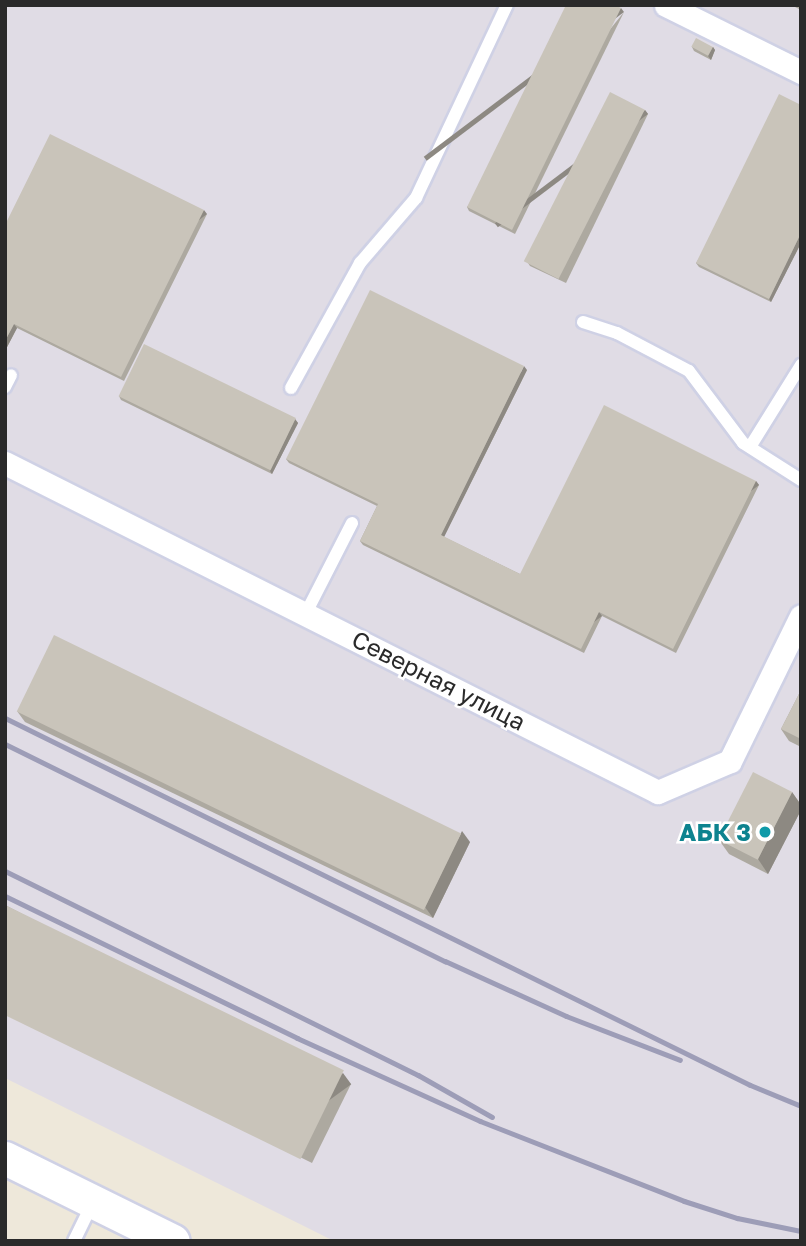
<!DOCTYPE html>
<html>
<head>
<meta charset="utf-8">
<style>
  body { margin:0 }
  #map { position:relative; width:806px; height:1246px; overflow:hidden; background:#eee8da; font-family:"Golos Text",sans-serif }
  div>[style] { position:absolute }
  .industrial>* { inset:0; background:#e0dce5 }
  .roads { filter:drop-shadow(2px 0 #cfd1e5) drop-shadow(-2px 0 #cfd1e5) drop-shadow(0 2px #cfd1e5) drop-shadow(0 -2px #cfd1e5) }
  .lane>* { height:12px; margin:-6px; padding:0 6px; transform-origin:6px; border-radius:6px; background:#fff }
  .street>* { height:23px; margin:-11.5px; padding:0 11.5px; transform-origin:11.5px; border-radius:11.5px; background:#fff }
  .secondary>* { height:33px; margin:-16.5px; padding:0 16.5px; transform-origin:16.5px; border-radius:16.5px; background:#fff }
  .rail>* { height:5px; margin:-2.5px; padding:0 2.5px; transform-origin:2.5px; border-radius:2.5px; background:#9d9db7 }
  .wall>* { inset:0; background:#ada9a0 }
  .shaded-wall>* { inset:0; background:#8d8982; transform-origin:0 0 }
  .building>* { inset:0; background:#c9c4ba; transform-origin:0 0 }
  .dots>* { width:19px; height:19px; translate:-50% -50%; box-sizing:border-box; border:4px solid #fff; border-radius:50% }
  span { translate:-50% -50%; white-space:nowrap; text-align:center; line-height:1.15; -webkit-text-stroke:5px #fff; paint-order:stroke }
  .street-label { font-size:24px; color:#2a2a2a }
  .culture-label { font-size:24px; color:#0d838f; font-weight:700 }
  .right { translate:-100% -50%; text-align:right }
  .frame { position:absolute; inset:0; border:7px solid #2a2a2a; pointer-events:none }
</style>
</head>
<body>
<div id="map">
  <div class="industrial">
    <div style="clip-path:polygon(5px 5px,801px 5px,801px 1241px,334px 1241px,5px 1078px)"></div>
  </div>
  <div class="roads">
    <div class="lane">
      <div style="left:583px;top:322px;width:36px;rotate:18deg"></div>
      <div style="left:617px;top:333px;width:81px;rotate:27.8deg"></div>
      <div style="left:689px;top:371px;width:90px;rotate:53.1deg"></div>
      <div style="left:743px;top:443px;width:69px;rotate:32.5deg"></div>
      <div style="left:5px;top:387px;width:13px;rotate:-63deg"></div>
      <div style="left:291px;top:388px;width:143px;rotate:-61.1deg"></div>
      <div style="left:360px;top:263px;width:86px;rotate:-49.3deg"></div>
      <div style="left:416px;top:198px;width:213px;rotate:-64.8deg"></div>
      <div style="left:750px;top:447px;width:97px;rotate:-58.1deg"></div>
      <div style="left:306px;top:613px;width:101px;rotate:-62.9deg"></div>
      <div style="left:74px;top:1241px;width:43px;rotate:-64deg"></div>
    </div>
    <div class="street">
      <div style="left:666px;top:5px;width:151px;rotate:26.4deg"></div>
      <div style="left:5px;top:463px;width:731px;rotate:26.74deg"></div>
      <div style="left:658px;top:792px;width:78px;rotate:-23.3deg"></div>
      <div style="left:730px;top:761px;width:161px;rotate:-63.9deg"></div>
    </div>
    <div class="secondary">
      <div style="left:5px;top:1158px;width:187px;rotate:26.3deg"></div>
    </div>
  </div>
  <div class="rail">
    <div style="left:5px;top:718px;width:830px;rotate:26.23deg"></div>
    <div style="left:750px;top:1085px;width:55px;rotate:22.4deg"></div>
    <div style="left:5px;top:744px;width:491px;rotate:26.3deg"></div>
    <div style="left:445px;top:961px;width:133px;rotate:24.4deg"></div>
    <div style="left:566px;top:1016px;width:122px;rotate:21.1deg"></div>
    <div style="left:5px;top:871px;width:461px;rotate:26.3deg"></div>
    <div style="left:418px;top:1075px;width:85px;rotate:29.6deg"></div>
    <div style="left:5px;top:896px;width:325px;rotate:25.9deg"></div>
    <div style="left:297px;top:1038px;width:201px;rotate:24.4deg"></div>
    <div style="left:480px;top:1121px;width:219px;rotate:21.4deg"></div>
    <div style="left:684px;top:1201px;width:56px;rotate:17.8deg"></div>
    <div style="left:737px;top:1218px;width:65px;rotate:11.5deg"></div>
  </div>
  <div class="wall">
    <div style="clip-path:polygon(791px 5px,801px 5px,801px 10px)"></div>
    <div style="clip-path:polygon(624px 12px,515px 234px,469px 211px,467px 207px)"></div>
    <div style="clip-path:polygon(692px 47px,713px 47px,715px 50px,711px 60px,694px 51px)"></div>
    <div style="clip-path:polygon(801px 105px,801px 243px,771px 302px,699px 267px,696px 263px)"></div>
    <div style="clip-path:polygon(645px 110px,648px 114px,566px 283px,530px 266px,528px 263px)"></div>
    <div style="clip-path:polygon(207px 214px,124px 381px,17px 328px,5px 351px,5px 225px)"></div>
    <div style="clip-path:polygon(527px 370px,444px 537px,520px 574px,756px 481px,759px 485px,676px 653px,602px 616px,584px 653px,363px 545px,360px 541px,377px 506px,289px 463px,286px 459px)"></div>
    <div style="clip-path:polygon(119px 396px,295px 419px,298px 423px,272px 474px,121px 400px)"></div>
    <div style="clip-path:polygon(801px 690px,801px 747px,789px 741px,781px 729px)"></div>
    <div style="clip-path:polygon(17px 711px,470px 842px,433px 918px,25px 722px)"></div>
    <div style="clip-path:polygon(792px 792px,801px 805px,801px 810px,768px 874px,729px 854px,719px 840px)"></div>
    <div style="clip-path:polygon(5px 905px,351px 1084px,312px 1163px,5px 1011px)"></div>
  </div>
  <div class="shaded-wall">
    <div style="left:621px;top:8px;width:5px;height:247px;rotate:53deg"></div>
    <div style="clip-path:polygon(713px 47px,715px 50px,711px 60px,708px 56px)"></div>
    <div style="left:645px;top:110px;width:5px;height:188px;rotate:53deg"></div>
    <div style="left:204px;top:210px;width:5px;height:186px;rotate:53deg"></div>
    <div style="clip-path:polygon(801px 233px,801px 243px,771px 302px,769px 299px)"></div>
    <div style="clip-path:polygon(14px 324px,17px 328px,5px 351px,5px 341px)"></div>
    <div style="clip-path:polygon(524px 366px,527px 370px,443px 539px,441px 535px)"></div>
    <div style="clip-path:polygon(295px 419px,298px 423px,272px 474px,270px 471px)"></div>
    <div style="left:756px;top:481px;width:5px;height:187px;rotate:53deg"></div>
    <div style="left:599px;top:612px;width:5px;height:41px;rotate:53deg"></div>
    <div style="clip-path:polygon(792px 792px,801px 805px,801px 810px,768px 874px,758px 859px)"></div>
    <div style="clip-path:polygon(462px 831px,470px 842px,433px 918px,425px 907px)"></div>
    <div style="left:343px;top:1073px;width:14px;height:88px;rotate:54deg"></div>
  </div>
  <div class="building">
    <div style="clip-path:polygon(566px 5px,615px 5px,621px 8px,512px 230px,467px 207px)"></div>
    <div style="left:696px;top:38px;width:19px;height:10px;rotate:28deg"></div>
    <div style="left:610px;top:92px;width:39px;height:190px;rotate:27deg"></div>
    <div style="clip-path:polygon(779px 94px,801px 105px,801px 233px,769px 299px,696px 263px)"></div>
    <div style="clip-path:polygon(50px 134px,204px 210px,121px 377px,14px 324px,5px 341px,5px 225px)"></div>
    <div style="clip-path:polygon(370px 290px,524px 366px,441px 535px,520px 574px,604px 405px,756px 481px,673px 649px,599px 612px,581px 649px,360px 541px,378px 504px,286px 459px)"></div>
    <div style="left:144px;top:344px;width:169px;height:58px;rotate:26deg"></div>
    <div style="left:54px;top:635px;width:453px;height:85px;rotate:26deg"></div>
    <div style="clip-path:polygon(801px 690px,801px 739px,781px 729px)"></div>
    <div style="left:753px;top:772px;width:44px;height:76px;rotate:27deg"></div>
    <div style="left:5px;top:905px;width:377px;height:99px;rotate:26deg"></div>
  </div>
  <div class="dots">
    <div style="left:765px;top:832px;background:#0f9aa8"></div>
  </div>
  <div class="street-label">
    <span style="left:439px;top:680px;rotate:27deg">Северная улица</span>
  </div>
  <div class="culture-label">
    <span class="right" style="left:751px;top:832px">АБК 3</span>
  </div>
  <div class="frame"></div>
</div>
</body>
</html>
